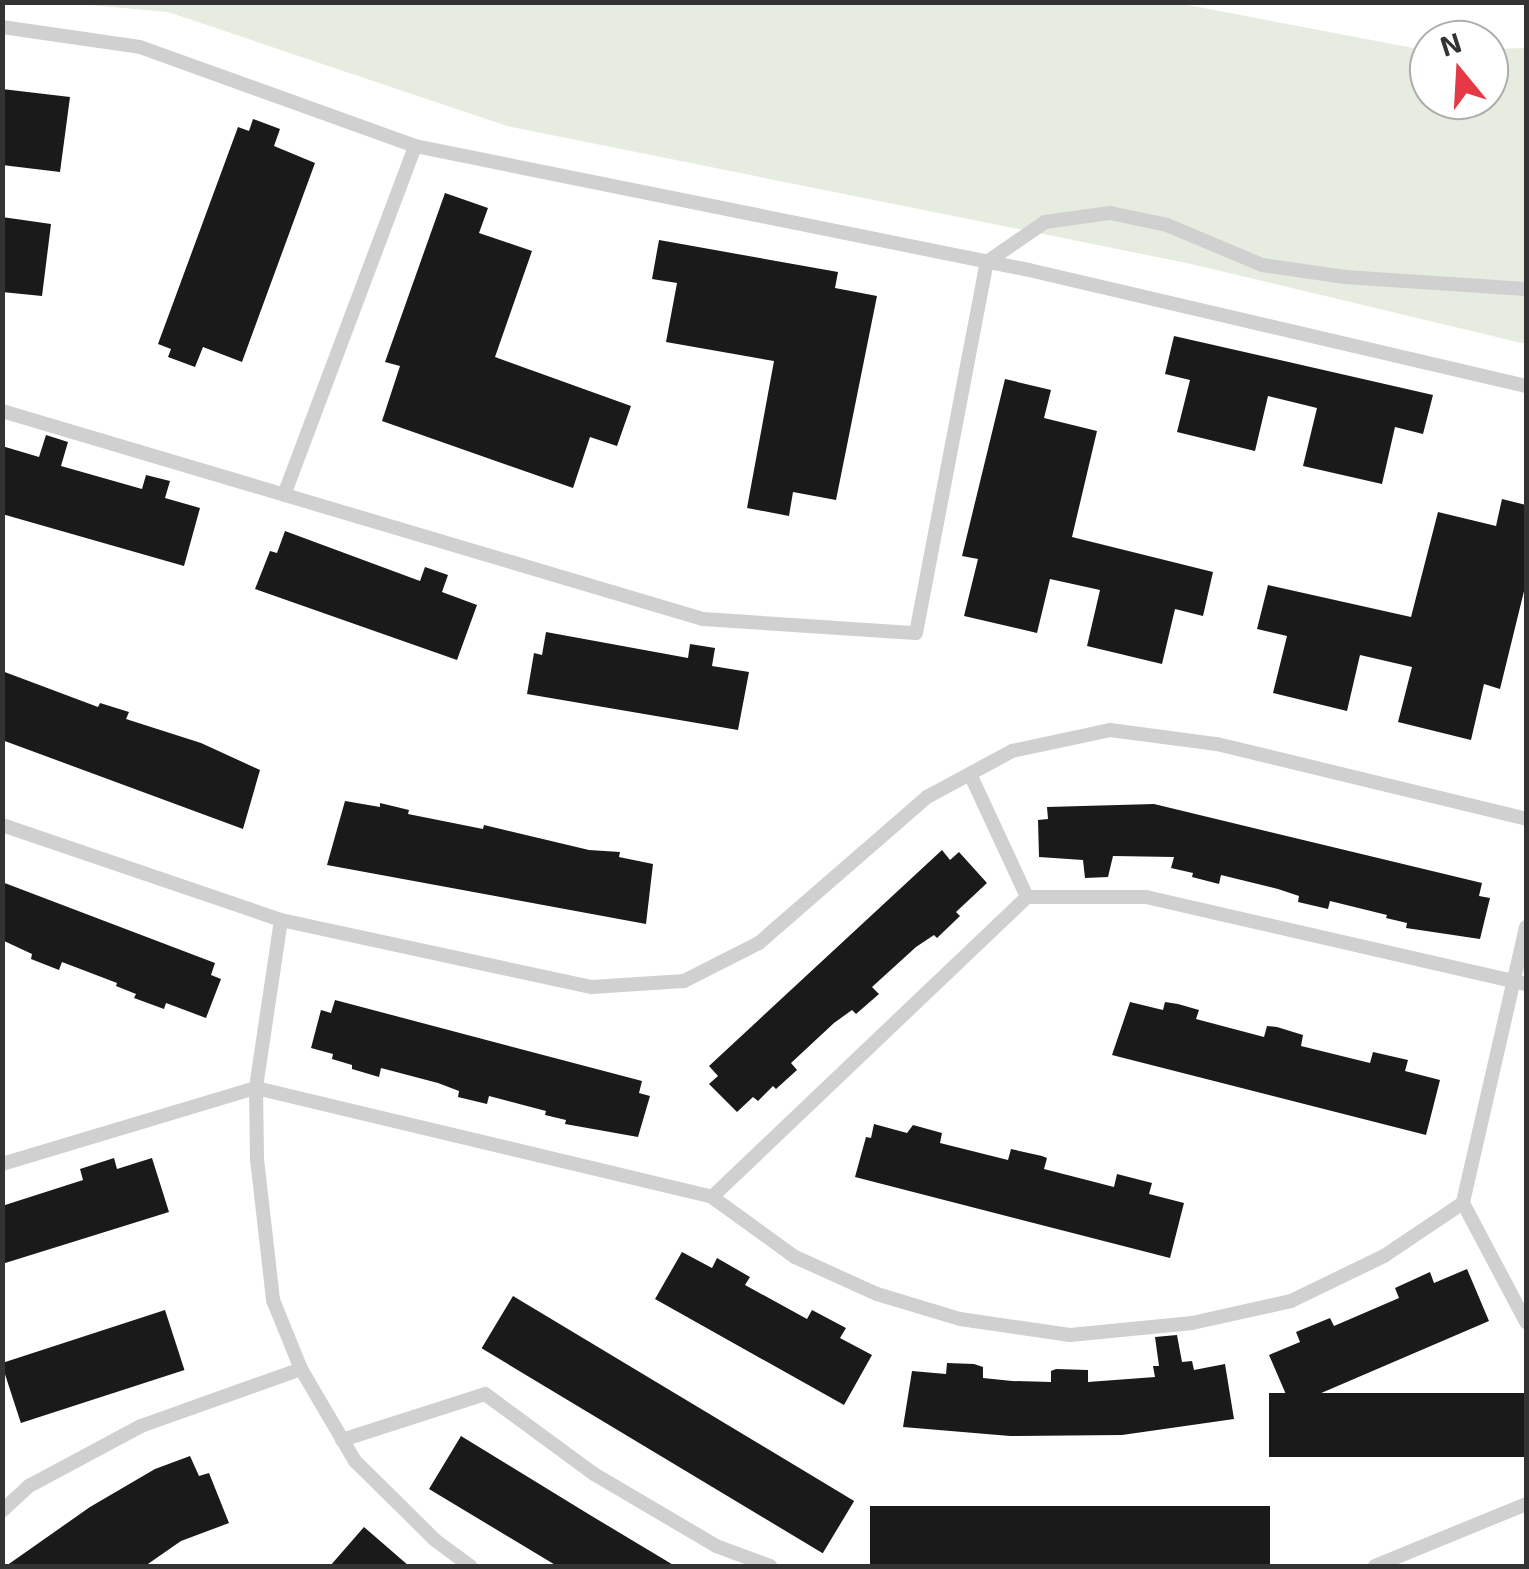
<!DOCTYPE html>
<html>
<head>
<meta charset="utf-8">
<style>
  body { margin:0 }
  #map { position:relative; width:1529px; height:1569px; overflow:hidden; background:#fff; font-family:"Exo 2",sans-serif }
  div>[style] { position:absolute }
  .green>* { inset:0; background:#e6ecdf }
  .building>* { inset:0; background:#1a1a1a; transform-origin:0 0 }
  .service>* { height:14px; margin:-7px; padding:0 7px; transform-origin:7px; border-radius:7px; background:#d0d0d0 }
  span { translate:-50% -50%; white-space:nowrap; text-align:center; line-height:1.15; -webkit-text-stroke:10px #fff; paint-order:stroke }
  .frame { position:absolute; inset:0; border:5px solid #333; pointer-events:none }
  .north { position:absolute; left:1409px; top:20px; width:100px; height:100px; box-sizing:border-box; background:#fff; border:2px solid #adadad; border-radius:50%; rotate:342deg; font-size:28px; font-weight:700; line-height:40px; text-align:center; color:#333 }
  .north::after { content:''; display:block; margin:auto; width:35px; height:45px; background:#e63946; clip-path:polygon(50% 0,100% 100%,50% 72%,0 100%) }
</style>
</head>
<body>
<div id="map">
  <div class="green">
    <div style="clip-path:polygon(68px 3px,1177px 3px,1429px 51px,1429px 100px,1489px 100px,1489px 49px,1526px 48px,1526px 344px,1187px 263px,507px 126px,168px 12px)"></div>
  </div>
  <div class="building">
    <div style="clip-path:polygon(2px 89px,70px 97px,60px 172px,2px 165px)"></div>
    <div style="clip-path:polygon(253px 119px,280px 129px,274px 146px,315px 163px,242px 362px,203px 347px,195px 367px,168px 357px,171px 349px,158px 344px,238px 127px,249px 131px)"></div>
    <div style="clip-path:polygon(445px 193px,488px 208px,479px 233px,532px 251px,495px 357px,631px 406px,617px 446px,590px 437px,573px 488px,382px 421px,400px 366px,385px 362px)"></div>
    <div style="clip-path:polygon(2px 217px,51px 224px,42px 296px,2px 292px)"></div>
    <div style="clip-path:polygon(659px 240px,838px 272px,835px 288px,877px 296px,836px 500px,793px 492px,789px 516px,747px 508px,774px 361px,666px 342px,677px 283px,652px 279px)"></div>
    <div style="clip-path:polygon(1174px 336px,1433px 395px,1423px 434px,1395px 427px,1382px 484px,1303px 466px,1317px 408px,1268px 396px,1255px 451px,1177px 432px,1190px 380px,1165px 374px)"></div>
    <div style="clip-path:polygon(1005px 379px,1051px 390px,1044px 418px,1097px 431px,1072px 537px,1213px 572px,1203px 616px,1175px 609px,1162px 664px,1087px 646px,1100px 590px,1050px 579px,1037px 633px,964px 616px,978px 559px,962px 556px)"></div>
    <div style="clip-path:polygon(46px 435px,68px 442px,61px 466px,142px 489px,146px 475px,170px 481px,165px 498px,200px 508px,184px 566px,2px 514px,2px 446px,39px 457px)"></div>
    <div style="clip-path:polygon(1502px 499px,1526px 505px,1526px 583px,1500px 689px,1484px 684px,1471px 740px,1398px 722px,1412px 667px,1360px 655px,1347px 711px,1273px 693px,1287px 636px,1257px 629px,1268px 585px,1411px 617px,1438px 512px,1496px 526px)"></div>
    <div style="clip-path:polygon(285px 531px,420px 581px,425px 567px,448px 575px,442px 592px,477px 605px,457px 660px,255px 589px,270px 551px,277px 553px)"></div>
    <div style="clip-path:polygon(546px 632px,688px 658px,690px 644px,715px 648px,712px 666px,749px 672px,738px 730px,527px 694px,534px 653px,542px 655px)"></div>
    <div style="clip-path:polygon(2px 671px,98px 707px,100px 703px,129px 712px,126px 719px,201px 743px,260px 770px,243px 829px,2px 740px)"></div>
    <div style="clip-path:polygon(345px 801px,380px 807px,380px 803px,409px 810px,408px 814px,483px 829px,484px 825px,589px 850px,620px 852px,619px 857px,653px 864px,646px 924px,327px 865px)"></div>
    <div style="clip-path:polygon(1154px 804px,1482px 883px,1479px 896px,1490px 898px,1480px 939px,1406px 928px,1407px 923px,1386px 918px,1387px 915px,1330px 901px,1328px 909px,1298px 902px,1299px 896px,1278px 889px,1221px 875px,1219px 884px,1192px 877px,1193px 873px,1171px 868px,1174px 857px,1113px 856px,1108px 877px,1085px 878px,1083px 860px,1039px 857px,1038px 820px,1048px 819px,1047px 807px)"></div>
    <div style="clip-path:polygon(942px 850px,950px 860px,959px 852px,987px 883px,956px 912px,960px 916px,937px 938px,934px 935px,916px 947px,872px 987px,879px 994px,856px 1014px,852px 1010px,834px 1023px,791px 1063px,797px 1070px,776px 1089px,773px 1086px,758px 1101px,753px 1097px,737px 1112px,709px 1084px,718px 1076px,709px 1066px)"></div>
    <div style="clip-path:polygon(2px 882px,215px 963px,211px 975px,221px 979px,206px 1018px,166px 1003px,164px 1009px,134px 998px,136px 994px,116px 986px,117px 983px,62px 962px,59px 970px,31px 959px,32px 954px,2px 940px)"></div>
    <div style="clip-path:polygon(335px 1000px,642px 1081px,639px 1093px,650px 1096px,638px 1137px,565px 1124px,566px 1120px,545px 1115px,546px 1111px,489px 1096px,487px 1104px,458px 1097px,459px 1091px,438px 1083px,381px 1068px,379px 1077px,352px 1069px,352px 1065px,332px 1059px,333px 1054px,311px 1048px,321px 1010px,331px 1013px)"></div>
    <div style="clip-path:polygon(1130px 1002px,1163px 1010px,1165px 1002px,1178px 1004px,1199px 1010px,1196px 1019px,1264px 1037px,1267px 1026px,1277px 1027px,1303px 1035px,1301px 1046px,1370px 1063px,1373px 1052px,1408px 1060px,1405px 1071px,1440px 1080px,1426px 1135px,1112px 1055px)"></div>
    <div style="clip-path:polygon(874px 1124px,907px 1133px,913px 1125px,942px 1133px,940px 1143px,1008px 1160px,1011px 1149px,1042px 1156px,1047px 1158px,1044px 1169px,1114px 1187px,1117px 1174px,1152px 1183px,1149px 1194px,1184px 1203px,1170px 1258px,855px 1177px,866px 1137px,871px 1138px)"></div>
    <div style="clip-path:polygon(114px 1158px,117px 1169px,152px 1158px,169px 1212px,2px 1264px,2px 1206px,83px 1180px,80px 1169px)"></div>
    <div style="clip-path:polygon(682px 1252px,712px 1268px,717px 1258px,750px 1277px,745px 1285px,807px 1319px,812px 1310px,846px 1328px,840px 1338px,872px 1355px,844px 1405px,655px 1299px)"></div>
    <div style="clip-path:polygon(1467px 1269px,1489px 1321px,1291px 1406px,1269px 1355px,1300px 1342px,1296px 1332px,1330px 1318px,1334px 1326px,1399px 1298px,1395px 1288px,1430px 1272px,1434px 1283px)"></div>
    <div style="left:513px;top:1296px;width:398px;height:61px;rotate:31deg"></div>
    <div style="left:165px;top:1310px;width:63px;height:172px;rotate:72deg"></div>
    <div style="clip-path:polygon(1177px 1335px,1182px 1362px,1192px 1361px,1194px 1370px,1225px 1364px,1234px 1419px,1122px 1435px,1010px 1436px,903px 1427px,912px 1371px,946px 1374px,947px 1363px,974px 1364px,983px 1367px,983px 1378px,1012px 1381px,1051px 1382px,1051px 1371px,1056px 1369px,1088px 1370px,1088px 1382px,1155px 1377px,1153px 1366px,1159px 1366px,1155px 1337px)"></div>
    <div style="left:1526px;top:1393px;width:64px;height:257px;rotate:90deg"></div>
    <div style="clip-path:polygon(461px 1436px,590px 1515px,675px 1566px,557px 1566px,429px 1489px)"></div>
    <div style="clip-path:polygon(190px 1456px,199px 1476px,209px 1473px,229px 1523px,181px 1541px,145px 1566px,6px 1566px,90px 1507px,155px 1469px)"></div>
    <div style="left:870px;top:1506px;width:400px;height:60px"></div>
    <div style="clip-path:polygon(364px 1527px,409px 1566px,330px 1566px)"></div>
  </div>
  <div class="service">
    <div style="left:2px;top:27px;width:139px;rotate:8.2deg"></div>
    <div style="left:140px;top:47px;width:292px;rotate:19.8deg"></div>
    <div style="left:415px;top:146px;width:626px;rotate:11.42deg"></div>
    <div style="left:1029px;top:270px;width:510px;rotate:13.14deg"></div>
    <div style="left:2px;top:411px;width:731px;rotate:16.53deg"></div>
    <div style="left:703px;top:619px;width:213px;rotate:3.8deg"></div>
    <div style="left:916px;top:633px;width:378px;rotate:-79.2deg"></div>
    <div style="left:987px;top:262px;width:70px;rotate:-34.6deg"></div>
    <div style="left:1045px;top:222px;width:66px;rotate:-7.9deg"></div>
    <div style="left:1110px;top:213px;width:58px;rotate:11.9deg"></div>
    <div style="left:1167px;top:225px;width:103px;rotate:22.8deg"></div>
    <div style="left:1262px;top:265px;width:84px;rotate:8.2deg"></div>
    <div style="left:1345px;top:277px;width:181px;rotate:3.8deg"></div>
    <div style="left:284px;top:495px;width:373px;rotate:-69.4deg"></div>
    <div style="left:970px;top:774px;width:136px;rotate:65.1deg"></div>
    <div style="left:1027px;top:897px;width:119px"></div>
    <div style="left:1146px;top:897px;width:390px;rotate:12.9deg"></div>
    <div style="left:2px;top:825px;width:295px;rotate:18.8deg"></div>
    <div style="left:281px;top:920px;width:318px;rotate:12.2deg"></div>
    <div style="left:592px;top:987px;width:92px;rotate:-3.7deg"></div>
    <div style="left:684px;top:981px;width:84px;rotate:-26.9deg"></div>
    <div style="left:759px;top:943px;width:223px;rotate:-41deg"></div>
    <div style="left:927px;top:797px;width:97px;rotate:-28.4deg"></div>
    <div style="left:1012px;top:751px;width:100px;rotate:-12.1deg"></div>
    <div style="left:1110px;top:730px;width:108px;rotate:7.5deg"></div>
    <div style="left:1217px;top:744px;width:318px;rotate:13.6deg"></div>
    <div style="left:281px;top:920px;width:170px;rotate:98.5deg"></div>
    <div style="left:256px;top:1088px;width:71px;rotate:89.2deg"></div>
    <div style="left:257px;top:1159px;width:142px;rotate:83.5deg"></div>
    <div style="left:273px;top:1300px;width:74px;rotate:67.9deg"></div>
    <div style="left:301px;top:1369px;width:107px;rotate:59.6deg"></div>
    <div style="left:355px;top:1461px;width:112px;rotate:44.6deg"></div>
    <div style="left:435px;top:1540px;width:44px;rotate:36.6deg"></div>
    <div style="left:1526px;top:927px;width:283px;rotate:102.9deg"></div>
    <div style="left:1463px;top:1203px;width:135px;rotate:62.1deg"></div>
    <div style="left:2px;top:1164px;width:265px;rotate:-16.7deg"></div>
    <div style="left:256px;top:1088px;width:469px;rotate:13.4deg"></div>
    <div style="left:712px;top:1197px;width:435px;rotate:-43.6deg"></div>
    <div style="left:712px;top:1197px;width:102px;rotate:35.9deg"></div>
    <div style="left:795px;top:1257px;width:90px;rotate:24.3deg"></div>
    <div style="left:877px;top:1294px;width:87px;rotate:16.8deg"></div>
    <div style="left:960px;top:1319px;width:111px;rotate:8.3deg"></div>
    <div style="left:1070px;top:1335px;width:123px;rotate:-5.6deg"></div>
    <div style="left:1192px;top:1323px;width:101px;rotate:-12.5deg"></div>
    <div style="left:1291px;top:1301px;width:103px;rotate:-25.8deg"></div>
    <div style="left:1384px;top:1256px;width:95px;rotate:-33.9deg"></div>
    <div style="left:342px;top:1440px;width:150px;rotate:-17.8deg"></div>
    <div style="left:485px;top:1394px;width:135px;rotate:36.3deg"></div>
    <div style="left:594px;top:1474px;width:142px;rotate:30.5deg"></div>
    <div style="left:716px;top:1546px;width:58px;rotate:20.3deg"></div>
    <div style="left:2px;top:1511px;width:37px;rotate:-43deg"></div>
    <div style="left:29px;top:1486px;width:127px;rotate:-28.2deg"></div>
    <div style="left:141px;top:1426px;width:170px;rotate:-19.6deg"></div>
    <div style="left:1375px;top:1566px;width:163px;rotate:-22.3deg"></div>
  </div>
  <div class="frame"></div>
  <div class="north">N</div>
</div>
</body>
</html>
